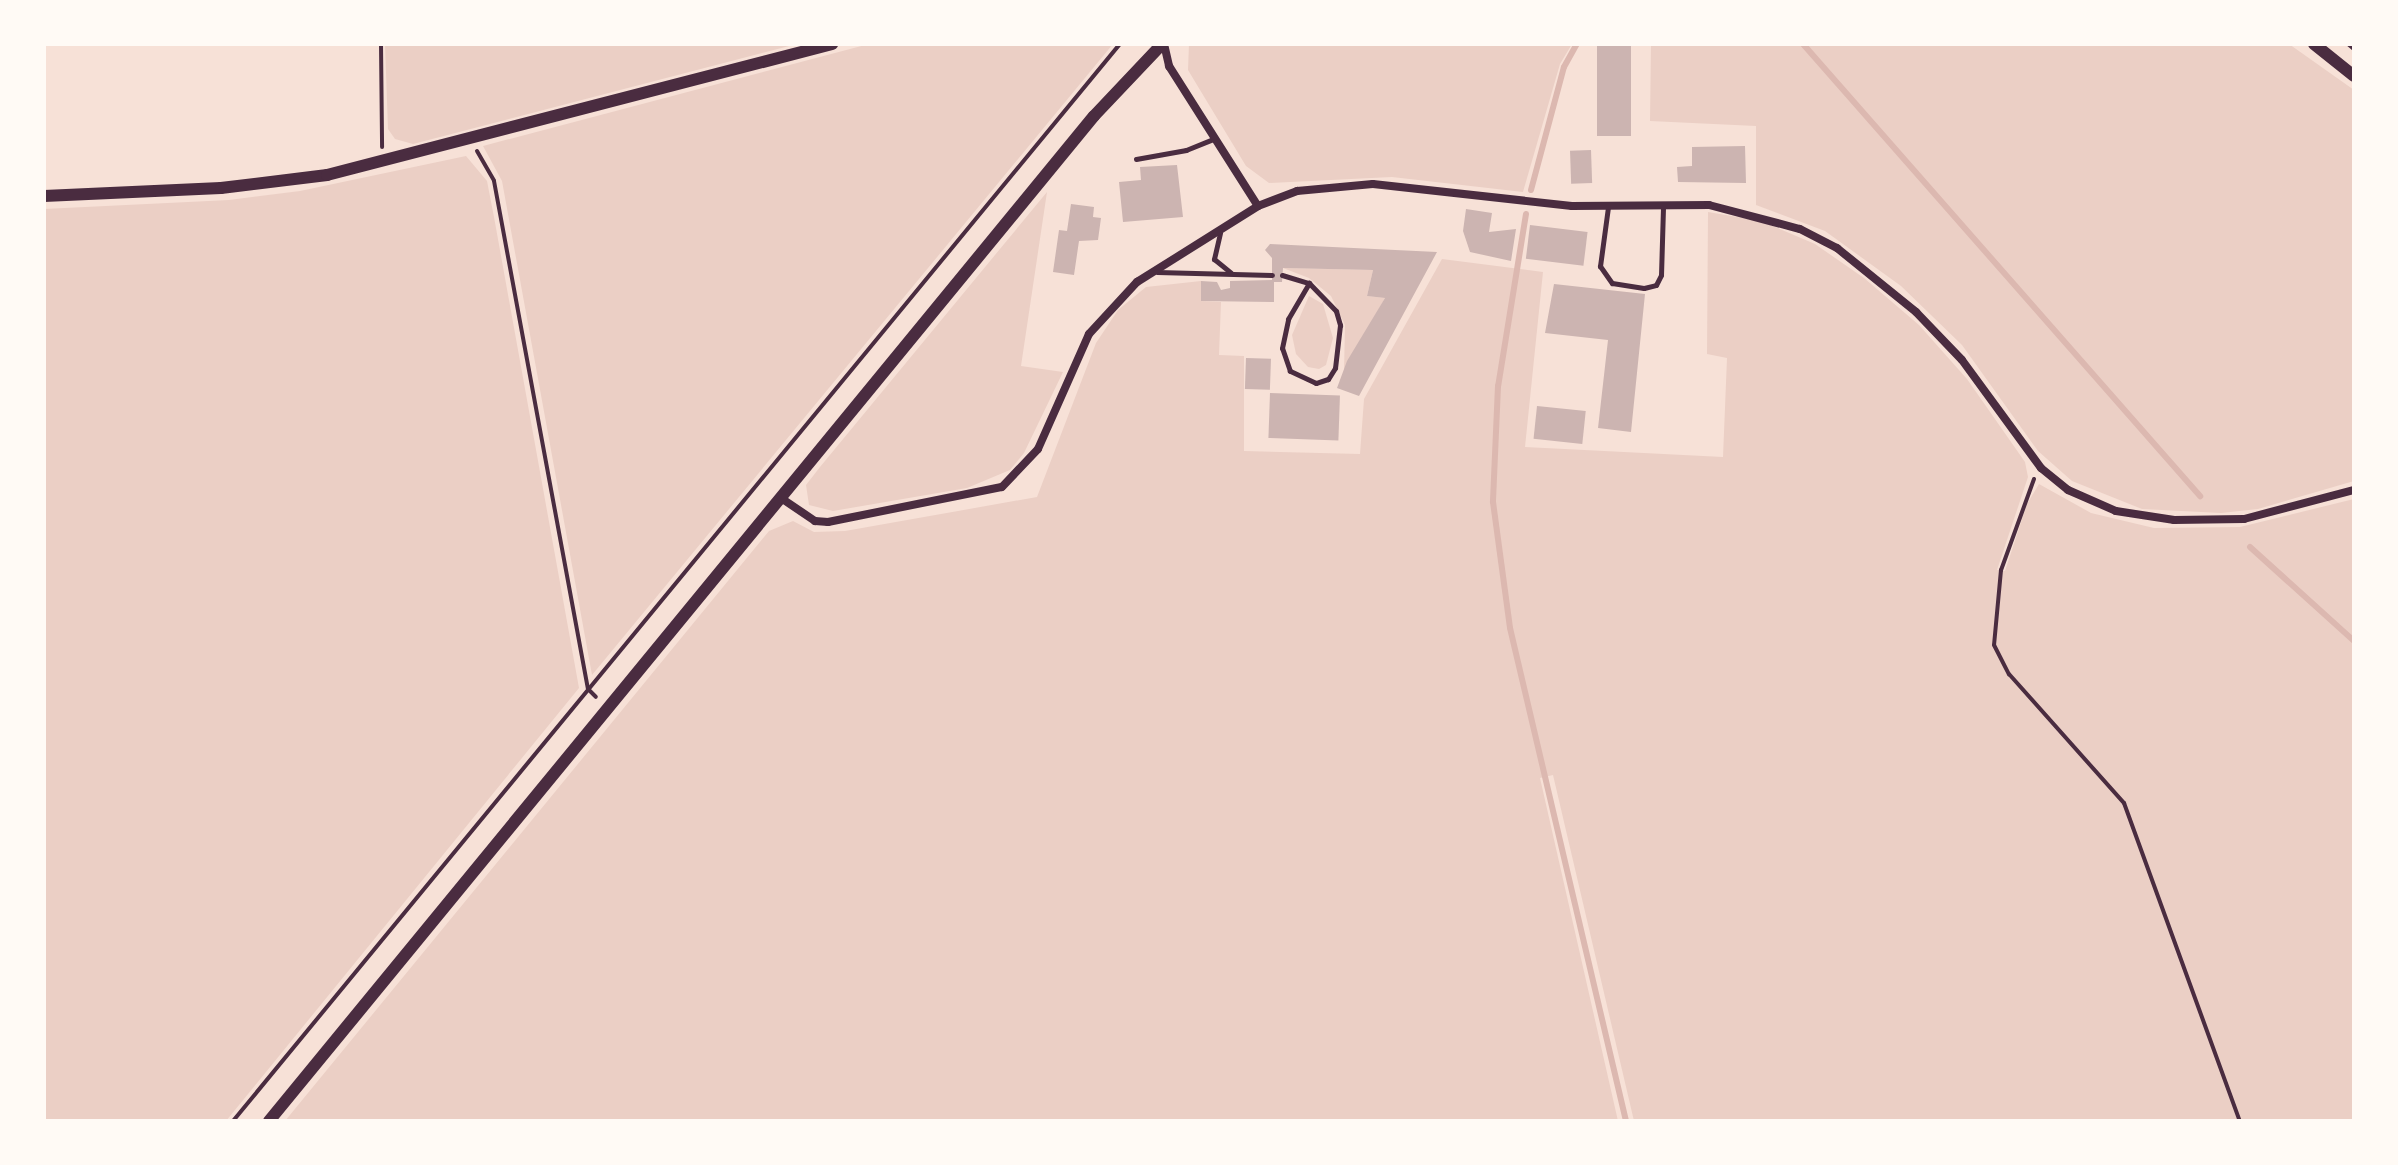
<!DOCTYPE html>
<html>
<head>
<meta charset="utf-8">
<style>
  body { margin:0 }
  #map { position:relative; width:2398px; height:1165px; overflow:hidden; background:#f7e1d7; font-family:Karla,sans-serif }
  div>[style] { position:absolute }
  .green>* { inset:0; background:#ebcfc5 }
  .stream>* { height:6px; margin:-3px; padding:0 3px; transform-origin:3px; border-radius:3px; background:#dcb8b0 }
  .building>* { inset:0; background:#ccb4b1; transform-origin:0 0 }
  .path>* { height:4px; margin:-2px; padding:0 2px; transform-origin:2px; border-radius:2px; background:#4a2c40 }
  .service>* { height:5px; margin:-2.5px; padding:0 2.5px; transform-origin:2.5px; border-radius:2.5px; background:#4a2c40 }
  .minor>* { height:8px; margin:-4px; padding:0 4px; transform-origin:4px; border-radius:4px; background:#4a2c40 }
  .tertiary>* { height:12px; margin:-6px; padding:0 6px; transform-origin:6px; border-radius:6px; background:#4a2c40 }
  span { translate:-50% -50%; white-space:nowrap; text-align:center; line-height:1.15; -webkit-text-stroke:8px #fffaf5; paint-order:stroke }
  .frame { position:absolute; inset:0; border:46px solid #fffaf5; pointer-events:none }
</style>
</head>
<body>
<div id="map">
  <div class="green">
    <div style="clip-path:polygon(385px 44px,797px 44px,413px 144px,395px 139px,388px 129px)"></div>
    <div style="clip-path:polygon(869px 44px,1113px 44px,592px 675px,502px 181px,483px 146px)"></div>
    <div style="clip-path:polygon(1189px 44px,1572px 44px,1560px 64px,1523px 192px,1392px 177px,1269px 183px,1246px 166px,1197px 85px,1188px 70px)"></div>
    <div style="clip-path:polygon(1651px 44px,2289px 44px,2354px 90px,2354px 481px,2258px 509px,2221px 513px,2142px 509px,2072px 481px,2038px 451px,1962px 345px,1901px 286px,1825px 231px,1756px 205px,1756px 126px,1650px 121px)"></div>
    <div style="clip-path:polygon(466px 156px,487px 181px,494px 217px,579px 688px,226px 1121px,44px 1121px,44px 209px,229px 200px,300px 191px)"></div>
    <div style="clip-path:polygon(1047px 192px,1021px 366px,1063px 372px,1024px 453px,1010px 470px,967px 488px,833px 511px,809px 505px,806px 485px,820px 467px)"></div>
    <div style="clip-path:polygon(1708px 212px,1761px 221px,1815px 244px,1864px 278px,1919px 325px,1967px 379px,2025px 462px,2028px 477px,1997px 570px,2005px 571px,2027px 504px,2039px 484px,2091px 513px,2154px 528px,2240px 527px,2354px 499px,2354px 1121px,1634px 1121px,1553px 775px,1540px 778px,1618px 1121px,285px 1121px,769px 531px,793px 521px,814px 532px,845px 531px,1037px 497px,1096px 343px,1118px 310px,1146px 287px,1201px 281px,1201px 301px,1221px 302px,1219px 355px,1244px 356px,1244px 451px,1360px 454px,1364px 399px,1442px 259px,1543px 272px,1525px 447px,1723px 457px,1727px 358px,1707px 354px)"></div>
    <div style="clip-path:polygon(1283px 268px,1373px 270px,1367px 296px,1385px 298px,1344px 372px,1345px 325px,1331px 296px,1309px 278px)"></div>
    <div style="clip-path:polygon(1309px 296px,1323px 304px,1333px 338px,1326px 365px,1319px 369px,1308px 367px,1296px 354px,1292px 335px)"></div>
  </div>
  <div class="stream">
    <div style="left:1803px;top:44px;width:602px;rotate:48.71deg"></div>
    <div style="left:1531px;top:190px;width:127px;rotate:-75deg"></div>
    <div style="left:1564px;top:67px;width:26px;rotate:-61deg"></div>
    <div style="left:1526px;top:214px;width:174px;rotate:99.2deg"></div>
    <div style="left:1498px;top:386px;width:116px;rotate:92.5deg"></div>
    <div style="left:1493px;top:502px;width:127px;rotate:82.3deg"></div>
    <div style="left:1510px;top:628px;width:506px;rotate:76.76deg"></div>
    <div style="left:2250px;top:547px;width:140px;rotate:42.1deg"></div>
  </div>
  <div class="building">
    <div style="left:1597px;top:44px;width:34px;height:92px"></div>
    <div style="clip-path:polygon(1745px 146px,1746px 183px,1678px 182px,1677px 167px,1692px 166px,1692px 147px)"></div>
    <div style="left:1591px;top:150px;width:33px;height:21px;rotate:88deg"></div>
    <div style="clip-path:polygon(1177px 165px,1183px 217px,1123px 222px,1119px 182px,1141px 180px,1140px 167px)"></div>
    <div style="clip-path:polygon(1071px 204px,1094px 207px,1093px 217px,1101px 218px,1098px 240px,1079px 241px,1074px 275px,1053px 272px,1059px 230px,1067px 231px)"></div>
    <div style="clip-path:polygon(1466px 209px,1492px 213px,1489px 232px,1516px 229px,1511px 261px,1470px 252px,1463px 231px)"></div>
    <div style="left:1530px;top:225px;width:58px;height:34px;rotate:7deg"></div>
    <div style="clip-path:polygon(1270px 244px,1437px 252px,1359px 396px,1337px 388px,1347px 361px,1385px 298px,1367px 296px,1373px 270px,1283px 268px,1282px 282px,1274px 282px,1274px 302px,1201px 301px,1201px 281px,1217px 282px,1221px 290px,1230px 288px,1230px 281px,1272px 280px,1272px 258px,1265px 250px)"></div>
    <div style="clip-path:polygon(1554px 284px,1645px 294px,1631px 432px,1598px 428px,1608px 340px,1545px 333px)"></div>
    <div style="left:1246px;top:358px;width:25px;height:31px;rotate:2deg"></div>
    <div style="left:1270px;top:393px;width:70px;height:45px;rotate:2deg"></div>
    <div style="left:1537px;top:406px;width:49px;height:33px;rotate:6deg"></div>
  </div>
  <div class="path">
    <div style="left:381px;top:44px;width:103px;rotate:89.4deg"></div>
    <div style="left:2348px;top:44px;width:8px;rotate:40deg"></div>
    <div style="left:477px;top:151px;width:34px;rotate:60deg"></div>
    <div style="left:494px;top:181px;width:517px;rotate:79.52deg"></div>
    <div style="left:588px;top:689px;width:11px;rotate:45deg"></div>
    <div style="left:2034px;top:479px;width:97px;rotate:109.9deg"></div>
    <div style="left:2001px;top:570px;width:75px;rotate:95.3deg"></div>
    <div style="left:1994px;top:645px;width:33px;rotate:63deg"></div>
    <div style="left:2009px;top:674px;width:173px;rotate:48.3deg"></div>
    <div style="left:2124px;top:803px;width:338px;rotate:70deg"></div>
    <div style="left:233px;top:1121px;width:1395px;rotate:-50.53deg"></div>
  </div>
  <div class="service">
    <div style="left:1136px;top:159px;width:51px;rotate:-10.2deg"></div>
    <div style="left:1186px;top:150px;width:31px;rotate:-22deg"></div>
    <div style="left:1608px;top:207px;width:60px;rotate:97.7deg"></div>
    <div style="left:1600px;top:266px;width:21px;rotate:55deg"></div>
    <div style="left:1612px;top:283px;width:32px;rotate:9deg"></div>
    <div style="left:1644px;top:288px;width:12px;rotate:-14deg"></div>
    <div style="left:1656px;top:285px;width:11px;rotate:-63deg"></div>
    <div style="left:1661px;top:275px;width:69px;rotate:-88.3deg"></div>
    <div style="left:1220px;top:233px;width:27px;rotate:103deg"></div>
    <div style="left:1214px;top:259px;width:22px;rotate:39deg"></div>
    <div style="left:1157px;top:272px;width:115px;rotate:1.5deg"></div>
    <div style="left:1282px;top:275px;width:28px;rotate:17deg"></div>
    <div style="left:1309px;top:283px;width:39px;rotate:46deg"></div>
    <div style="left:1336px;top:311px;width:15px;rotate:74deg"></div>
    <div style="left:1340px;top:325px;width:43px;rotate:96.6deg"></div>
    <div style="left:1335px;top:368px;width:13px;rotate:122deg"></div>
    <div style="left:1328px;top:379px;width:13px;rotate:162deg"></div>
    <div style="left:1316px;top:383px;width:29px;rotate:-155deg"></div>
    <div style="left:1290px;top:371px;width:24px;rotate:-109deg"></div>
    <div style="left:1282px;top:348px;width:30px;rotate:-78deg"></div>
    <div style="left:1288px;top:319px;width:42px;rotate:-59.7deg"></div>
  </div>
  <div class="minor">
    <div style="left:1164px;top:44px;width:23px;rotate:77deg"></div>
    <div style="left:1169px;top:66px;width:166px;rotate:57.6deg"></div>
    <div style="left:781px;top:498px;width:41px;rotate:34.1deg"></div>
    <div style="left:815px;top:521px;width:13px;rotate:4deg"></div>
    <div style="left:828px;top:522px;width:177px;rotate:-11.4deg"></div>
    <div style="left:1002px;top:487px;width:52px;rotate:-46.5deg"></div>
    <div style="left:1038px;top:449px;width:126px;rotate:-66.1deg"></div>
    <div style="left:1089px;top:334px;width:71px;rotate:-47.3deg"></div>
    <div style="left:1137px;top:282px;width:143px;rotate:-32.1deg"></div>
    <div style="left:1258px;top:206px;width:42px;rotate:-21deg"></div>
    <div style="left:1297px;top:191px;width:76px;rotate:-5.3deg"></div>
    <div style="left:1373px;top:184px;width:200px;rotate:6.3deg"></div>
    <div style="left:1572px;top:206px;width:137px;rotate:-0.4deg"></div>
    <div style="left:1709px;top:205px;width:94px;rotate:14.8deg"></div>
    <div style="left:1800px;top:229px;width:42px;rotate:27.2deg"></div>
    <div style="left:1837px;top:248px;width:102px;rotate:39deg"></div>
    <div style="left:1916px;top:312px;width:66px;rotate:46.2deg"></div>
    <div style="left:1962px;top:360px;width:134px;rotate:53.8deg"></div>
    <div style="left:2041px;top:468px;width:35px;rotate:39deg"></div>
    <div style="left:2068px;top:490px;width:52px;rotate:23.6deg"></div>
    <div style="left:2116px;top:511px;width:59px;rotate:8.8deg"></div>
    <div style="left:2174px;top:520px;width:70px;rotate:-0.8deg"></div>
    <div style="left:2244px;top:519px;width:114px;rotate:-14.8deg"></div>
  </div>
  <div class="tertiary">
    <div style="left:2314px;top:44px;width:51px;rotate:38.7deg"></div>
    <div style="left:44px;top:196px;width:177px;rotate:-2.6deg"></div>
    <div style="left:221px;top:188px;width:107px;rotate:-7deg"></div>
    <div style="left:327px;top:175px;width:522px;rotate:-14.54deg"></div>
    <div style="left:269px;top:1121px;width:1300px;rotate:-50.62deg"></div>
    <div style="left:1094px;top:116px;width:99px;rotate:-46.6deg"></div>
  </div>
  <div class="frame"></div>
</div>
</body>
</html>
